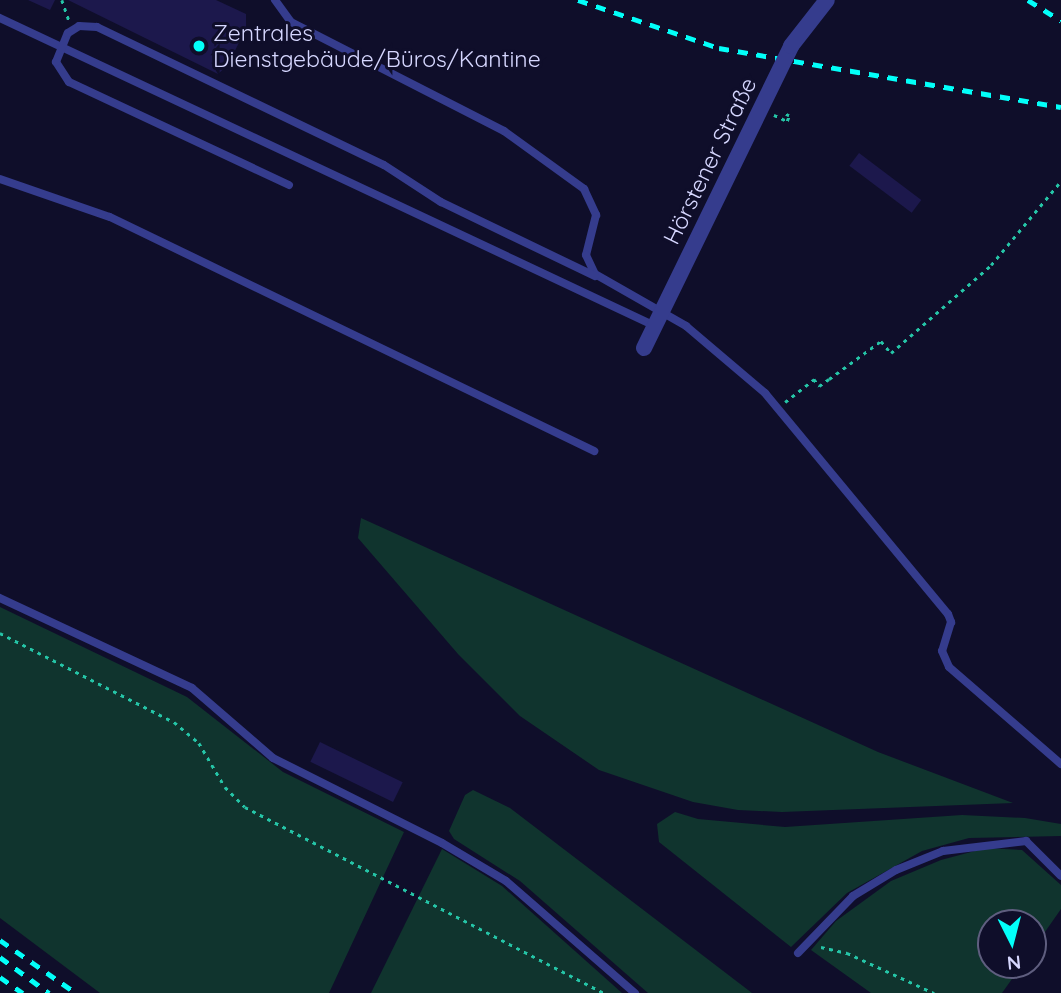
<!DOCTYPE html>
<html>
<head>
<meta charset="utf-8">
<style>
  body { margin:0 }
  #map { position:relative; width:1061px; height:993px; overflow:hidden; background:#0f0e2a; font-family:Quicksand,sans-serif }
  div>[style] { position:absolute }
  .green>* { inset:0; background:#10342e }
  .building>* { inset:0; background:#1c184c; transform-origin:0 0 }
  .path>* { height:2.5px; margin-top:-1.25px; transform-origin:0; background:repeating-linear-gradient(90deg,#25c5a7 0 3.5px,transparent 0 8.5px) }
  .service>* { height:8px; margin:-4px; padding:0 4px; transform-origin:4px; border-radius:4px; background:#353c8d }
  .rail>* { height:4.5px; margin-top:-2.25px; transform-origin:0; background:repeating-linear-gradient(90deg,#02fff9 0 10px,transparent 0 19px) }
  .minor-bridge>* { height:16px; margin:-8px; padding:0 8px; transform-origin:8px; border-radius:8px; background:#353c8d }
  .dots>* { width:19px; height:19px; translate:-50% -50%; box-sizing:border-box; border:4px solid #0f0e2a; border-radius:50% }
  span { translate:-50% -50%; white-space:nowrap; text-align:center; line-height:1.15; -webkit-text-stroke:6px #0f0e2a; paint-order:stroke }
  .poi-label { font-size:23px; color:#d6d7ff }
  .left { translate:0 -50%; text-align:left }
  .street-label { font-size:23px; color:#d6d7ff }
  .north { position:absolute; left:977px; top:909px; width:70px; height:70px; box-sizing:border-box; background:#0f0e2a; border:2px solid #5f5e7f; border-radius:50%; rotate:174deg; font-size:19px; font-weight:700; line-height:28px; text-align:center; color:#d6d7ff }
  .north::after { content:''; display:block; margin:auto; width:24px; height:32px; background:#02fff9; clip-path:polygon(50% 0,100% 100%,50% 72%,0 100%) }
</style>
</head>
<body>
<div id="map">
  <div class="green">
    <div style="clip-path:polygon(361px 518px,878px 752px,1013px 803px,782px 812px,738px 810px,693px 802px,599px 770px,520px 716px,458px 654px,358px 538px)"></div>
    <div style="clip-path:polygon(0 607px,187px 697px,283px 772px,404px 832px,329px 993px,100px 993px,0 918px)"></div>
    <div style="clip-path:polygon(473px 790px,510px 808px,752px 993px,648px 993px,520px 881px,454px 839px,449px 831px,465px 795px)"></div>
    <div style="clip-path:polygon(675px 812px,698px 819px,785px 827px,962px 815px,1025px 818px,1061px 824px,1061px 836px,969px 838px,922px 851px,847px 893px,791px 947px,659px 842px,657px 824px)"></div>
    <div style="clip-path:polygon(986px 848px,1022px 850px,1061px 885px,1061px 909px,1033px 949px,1033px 923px,991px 923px,991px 965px,1022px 965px,1002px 993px,871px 993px,811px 950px,836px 921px,891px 881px,941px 860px)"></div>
    <div style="clip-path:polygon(442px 849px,502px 886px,622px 993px,371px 993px)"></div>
  </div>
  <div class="building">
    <div style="clip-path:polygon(28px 0,55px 0,50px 10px)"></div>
    <div style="clip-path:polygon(68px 0,216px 0,246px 14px,246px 28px,228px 65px,218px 74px)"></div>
    <div style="left:859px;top:153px;width:78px;height:16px;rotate:37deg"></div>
    <div style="left:320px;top:742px;width:92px;height:22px;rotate:26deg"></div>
  </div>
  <div class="path">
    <div style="left:62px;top:0;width:21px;rotate:71deg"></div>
    <div style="left:774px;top:115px;width:14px;rotate:25deg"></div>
    <div style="left:787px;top:121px;width:5px;rotate:-68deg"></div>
    <div style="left:789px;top:116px;width:8px;rotate:-150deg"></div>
    <div style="left:785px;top:402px;width:37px;rotate:-38deg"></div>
    <div style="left:814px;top:379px;width:9px;rotate:54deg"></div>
    <div style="left:819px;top:386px;width:12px;rotate:-35deg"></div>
    <div style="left:829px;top:379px;width:64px;rotate:-36.2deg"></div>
    <div style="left:881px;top:341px;width:16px;rotate:50deg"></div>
    <div style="left:891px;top:353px;width:133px;rotate:-41.3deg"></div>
    <div style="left:991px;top:265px;width:109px;rotate:-50.2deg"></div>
    <div style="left:0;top:633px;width:195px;rotate:27.1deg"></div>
    <div style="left:174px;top:722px;width:33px;rotate:40deg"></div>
    <div style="left:199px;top:743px;width:51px;rotate:59.4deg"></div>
    <div style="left:225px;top:787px;width:28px;rotate:45deg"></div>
    <div style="left:245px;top:807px;width:404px;rotate:27.4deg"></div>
    <div style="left:821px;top:947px;width:27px;rotate:13deg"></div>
    <div style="left:847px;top:953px;width:96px;rotate:24.7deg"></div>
  </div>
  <div class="service">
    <div style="left:275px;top:0;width:27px;rotate:54deg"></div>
    <div style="left:291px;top:22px;width:239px;rotate:27.1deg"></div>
    <div style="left:504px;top:131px;width:99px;rotate:35.9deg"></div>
    <div style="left:584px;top:189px;width:29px;rotate:65deg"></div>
    <div style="left:596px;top:215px;width:41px;rotate:104deg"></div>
    <div style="left:586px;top:255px;width:21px;rotate:65deg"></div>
    <div style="left:595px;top:274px;width:105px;rotate:29.7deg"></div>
    <div style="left:686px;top:326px;width:104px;rotate:40.3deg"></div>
    <div style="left:765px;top:393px;width:287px;rotate:50.4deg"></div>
    <div style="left:948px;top:614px;width:9px;rotate:69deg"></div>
    <div style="left:951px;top:622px;width:30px;rotate:107deg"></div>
    <div style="left:942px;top:651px;width:17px;rotate:66deg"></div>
    <div style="left:949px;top:667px;width:148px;rotate:40.9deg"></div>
    <div style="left:0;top:18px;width:724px;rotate:25.18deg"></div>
    <div style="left:0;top:179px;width:116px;rotate:19.1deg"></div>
    <div style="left:110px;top:217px;width:538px;rotate:25.8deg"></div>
    <div style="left:289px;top:185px;width:243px;rotate:-154.9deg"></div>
    <div style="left:69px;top:82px;width:24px;rotate:-123deg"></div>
    <div style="left:56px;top:62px;width:31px;rotate:-68deg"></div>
    <div style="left:68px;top:33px;width:13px;rotate:-32deg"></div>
    <div style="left:79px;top:26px;width:18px;rotate:3deg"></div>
    <div style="left:97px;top:27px;width:318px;rotate:25.7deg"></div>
    <div style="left:384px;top:165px;width:68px;rotate:33deg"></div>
    <div style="left:441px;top:202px;width:171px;rotate:25.7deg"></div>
    <div style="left:0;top:598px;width:212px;rotate:25.1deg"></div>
    <div style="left:192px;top:688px;width:107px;rotate:40.8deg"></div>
    <div style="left:273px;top:758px;width:189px;rotate:26.7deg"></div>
    <div style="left:442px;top:843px;width:74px;rotate:30.7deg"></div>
    <div style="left:506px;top:881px;width:171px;rotate:41deg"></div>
    <div style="left:798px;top:953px;width:79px;rotate:-46deg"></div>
    <div style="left:853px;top:896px;width:50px;rotate:-31.2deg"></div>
    <div style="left:896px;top:870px;width:51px;rotate:-22deg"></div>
    <div style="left:943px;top:851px;width:84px;rotate:-6.9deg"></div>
    <div style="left:1026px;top:841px;width:49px;rotate:45deg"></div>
  </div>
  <div class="rail">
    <div style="left:578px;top:0;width:149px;rotate:18.8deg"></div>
    <div style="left:719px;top:48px;width:347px;rotate:9.8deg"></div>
    <div style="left:1028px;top:0;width:39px;rotate:32deg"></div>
    <div style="left:0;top:940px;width:93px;rotate:34.9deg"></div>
    <div style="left:0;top:957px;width:61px;rotate:36.3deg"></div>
    <div style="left:0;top:977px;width:28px;rotate:35deg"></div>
  </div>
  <div class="minor-bridge">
    <div style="left:644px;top:348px;width:336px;rotate:-64deg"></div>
    <div style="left:791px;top:46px;width:58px;rotate:-52deg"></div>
  </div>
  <div class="dots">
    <div style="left:199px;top:46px;background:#02fff9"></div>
  </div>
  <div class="poi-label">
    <span class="left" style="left:213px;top:46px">Zentrales<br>Dienstgebäude/Büros/Kantine</span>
  </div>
  <div class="street-label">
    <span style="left:710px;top:161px;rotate:-64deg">Hörstener Straße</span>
  </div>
  <div class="north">N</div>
</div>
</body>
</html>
